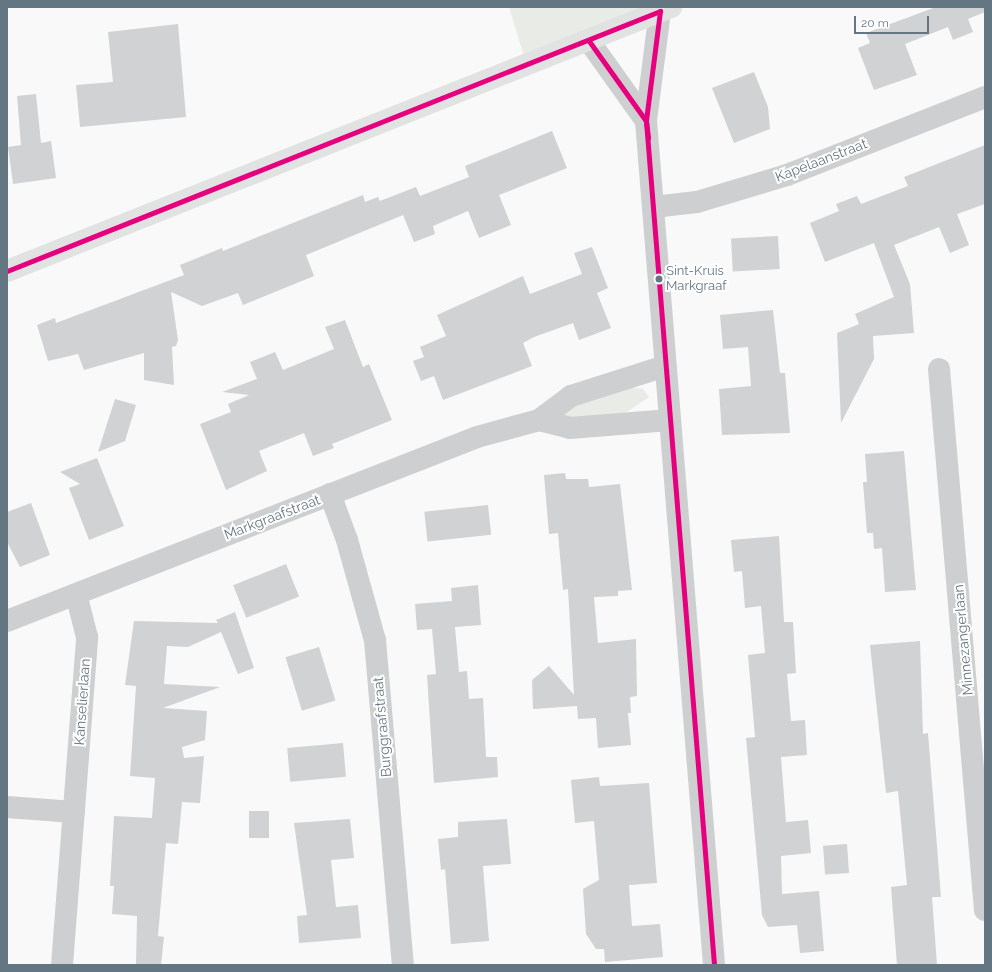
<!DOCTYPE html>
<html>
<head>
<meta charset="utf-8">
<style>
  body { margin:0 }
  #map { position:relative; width:992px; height:972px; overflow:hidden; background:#f9f9f9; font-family:Raleway,sans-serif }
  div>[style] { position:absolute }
  .green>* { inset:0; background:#e8ebe6 }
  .building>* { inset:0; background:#d0d2d3; transform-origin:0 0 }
  .street>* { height:22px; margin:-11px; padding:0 11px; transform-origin:11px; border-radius:11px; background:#cecfd0 }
  .secondary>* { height:22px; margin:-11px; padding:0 11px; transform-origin:11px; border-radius:11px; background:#e1e2e2 }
  .bus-1>* { height:5px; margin:-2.5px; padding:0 2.5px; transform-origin:2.5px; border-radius:2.5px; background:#e6007e }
  .dots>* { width:11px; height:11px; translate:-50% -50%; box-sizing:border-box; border:2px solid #fff; border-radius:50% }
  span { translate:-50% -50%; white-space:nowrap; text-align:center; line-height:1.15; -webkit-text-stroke:4px #fff; paint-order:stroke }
  .bus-label { font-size:13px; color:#657683 }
  .left { translate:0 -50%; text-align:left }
  .street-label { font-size:14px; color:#657683 }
  .frame { position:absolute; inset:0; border:8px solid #657683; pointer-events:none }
  .scale { position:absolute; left:854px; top:16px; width:75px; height:18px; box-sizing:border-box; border:2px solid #657683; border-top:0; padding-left:5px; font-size:12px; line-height:14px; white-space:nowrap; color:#657683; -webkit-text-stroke:3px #fff; paint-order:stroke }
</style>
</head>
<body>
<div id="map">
  <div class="green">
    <div style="clip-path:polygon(509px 7px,671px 7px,527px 66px)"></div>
    <div style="clip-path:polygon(630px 387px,643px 389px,649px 397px,627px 412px,578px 419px,563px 415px,570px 408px)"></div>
  </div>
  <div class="building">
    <div style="clip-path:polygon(936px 7px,985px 7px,985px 12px,968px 19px,973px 32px,953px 40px,948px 27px,905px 44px,917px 75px,874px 90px,858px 48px,870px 43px,866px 33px)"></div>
    <div style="clip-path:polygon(178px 24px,186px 117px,80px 127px,76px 85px,113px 82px,108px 32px)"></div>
    <div style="clip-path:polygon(754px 72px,768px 107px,770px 129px,734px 143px,712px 88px)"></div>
    <div style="clip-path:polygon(36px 94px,41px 143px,51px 141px,56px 178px,13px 184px,8px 147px,21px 145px,17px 96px)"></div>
    <div style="clip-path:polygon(552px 131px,567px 168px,499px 195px,511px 225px,479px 238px,468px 211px,433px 226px,435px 234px,414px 242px,403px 215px,306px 255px,314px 276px,243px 305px,238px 293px,202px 306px,171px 292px,178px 340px,176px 346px,172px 347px,174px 385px,144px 380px,144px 353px,84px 370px,78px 354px,48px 361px,37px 325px,55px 318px,56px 323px,184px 275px,180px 265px,222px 248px,223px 251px,363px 195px,365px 202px,378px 197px,380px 201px,416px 187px,420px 196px,469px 177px,465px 166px)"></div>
    <div style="clip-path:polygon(985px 145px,985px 204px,957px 214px,969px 245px,950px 253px,939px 227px,894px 245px,910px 284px,914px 333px,873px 336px,874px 359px,841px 423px,837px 333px,859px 324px,855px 314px,894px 297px,874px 243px,825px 262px,810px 223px,839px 211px,836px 204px,857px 196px,861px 204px,908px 186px,904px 177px)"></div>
    <div style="left:778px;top:236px;width:33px;height:47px;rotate:87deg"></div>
    <div style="clip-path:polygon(592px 247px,608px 288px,597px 293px,611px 328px,579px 340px,573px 323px,534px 337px,523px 343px,532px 366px,443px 400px,434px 376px,421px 381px,413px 361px,424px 357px,420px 347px,446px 336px,437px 315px,523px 276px,530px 294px,582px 274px,574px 253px)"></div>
    <div style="clip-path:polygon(773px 310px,780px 373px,785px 373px,790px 433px,722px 435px,719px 389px,751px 386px,748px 347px,723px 349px,720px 315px)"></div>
    <div style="clip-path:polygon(345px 320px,363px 367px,369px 364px,392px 420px,332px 444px,334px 448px,313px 456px,304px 433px,259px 451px,267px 471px,226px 490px,200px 424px,231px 412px,228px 404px,249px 395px,222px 392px,257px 379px,250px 362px,275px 352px,283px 370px,334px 349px,325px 327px)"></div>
    <div style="clip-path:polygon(115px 399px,136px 405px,125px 441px,98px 452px)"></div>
    <div style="clip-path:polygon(904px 451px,916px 590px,885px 592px,882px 548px,874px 549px,873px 533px,867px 533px,863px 482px,867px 482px,865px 454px)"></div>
    <div style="clip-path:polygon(97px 458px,124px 526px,89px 540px,69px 488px,80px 484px,60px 472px)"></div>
    <div style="clip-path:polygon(565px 473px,566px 479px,588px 479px,589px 487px,620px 484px,632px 590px,618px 591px,618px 596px,594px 597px,598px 643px,636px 639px,637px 696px,630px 697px,631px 713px,628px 713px,631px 745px,598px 748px,596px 718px,578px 719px,577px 706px,533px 709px,532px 680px,549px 666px,574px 695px,568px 589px,563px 590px,558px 533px,549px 534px,544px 475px)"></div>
    <div style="clip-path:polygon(31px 503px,50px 555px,20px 567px,7px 542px,7px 512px)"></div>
    <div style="left:488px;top:505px;width:30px;height:64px;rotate:84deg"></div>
    <div style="clip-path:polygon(779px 536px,784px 622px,793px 622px,796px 673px,787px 674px,791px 721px,805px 720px,807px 755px,781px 757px,786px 822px,808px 820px,811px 853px,781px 856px,782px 894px,819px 891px,824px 951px,800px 953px,797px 925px,768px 927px,762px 915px,746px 738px,755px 737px,748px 655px,765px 653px,761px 606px,745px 608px,742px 571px,734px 572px,731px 540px)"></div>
    <div style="left:286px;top:564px;width:35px;height:57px;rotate:68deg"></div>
    <div style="clip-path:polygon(478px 585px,481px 625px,455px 627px,459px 672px,467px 671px,469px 699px,483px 698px,486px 757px,497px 757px,498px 777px,434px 783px,427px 675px,436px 674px,432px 629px,417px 630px,415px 604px,452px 601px,451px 588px)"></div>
    <div style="clip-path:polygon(235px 612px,254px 668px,238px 674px,221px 632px,188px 647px,167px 646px,164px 684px,220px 687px,163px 708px,207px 711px,205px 740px,182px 747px,184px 758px,204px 756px,200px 803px,182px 802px,178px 844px,166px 843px,158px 936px,164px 937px,161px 965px,136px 965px,137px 916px,112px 914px,114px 886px,110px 886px,114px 816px,152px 818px,155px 778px,130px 776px,136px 686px,125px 685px,134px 621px,218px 623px,216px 620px)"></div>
    <div style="clip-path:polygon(920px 641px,923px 734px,928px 733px,941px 897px,932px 897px,937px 965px,897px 965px,891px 887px,907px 885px,898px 791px,886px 793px,870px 645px)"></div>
    <div style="left:319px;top:647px;width:56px;height:35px;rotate:73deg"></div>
    <div style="left:343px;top:743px;width:34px;height:56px;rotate:85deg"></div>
    <div style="clip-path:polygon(599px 777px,600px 786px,649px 783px,657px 883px,629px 885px,632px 926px,660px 924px,663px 957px,605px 962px,604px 949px,596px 949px,586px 934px,583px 889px,599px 880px,594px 821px,575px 823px,571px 780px)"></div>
    <div style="left:249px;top:811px;width:20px;height:27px"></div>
    <div style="clip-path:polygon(350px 819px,354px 858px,331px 860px,336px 907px,358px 905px,361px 938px,299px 943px,297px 916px,307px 915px,294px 823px)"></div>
    <div style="clip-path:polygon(507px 819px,511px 864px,483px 866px,489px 941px,451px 944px,445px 869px,441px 870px,438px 839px,458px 837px,458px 822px)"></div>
    <div style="left:847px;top:844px;width:29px;height:24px;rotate:86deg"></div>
  </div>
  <div class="street">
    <div style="left:660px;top:11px;width:111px;rotate:97.3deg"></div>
    <div style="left:646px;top:121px;width:847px;rotate:85.39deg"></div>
    <div style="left:589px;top:41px;width:98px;rotate:54.5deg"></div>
    <div style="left:653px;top:207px;width:44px;rotate:-6.5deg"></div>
    <div style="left:697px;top:202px;width:94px;rotate:-16.7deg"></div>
    <div style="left:787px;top:175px;width:213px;rotate:-21.5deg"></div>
    <div style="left:939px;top:369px;width:543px;rotate:85.14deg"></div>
    <div style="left:539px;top:420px;width:32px;rotate:14deg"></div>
    <div style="left:570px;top:428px;width:100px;rotate:-4.6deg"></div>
    <div style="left:330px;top:494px;width:49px;rotate:69.7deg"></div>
    <div style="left:347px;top:540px;width:104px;rotate:74.4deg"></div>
    <div style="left:375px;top:640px;width:326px;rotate:85.1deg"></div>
    <div style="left:7px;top:621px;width:505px;rotate:-21.38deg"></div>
    <div style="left:477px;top:437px;width:64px;rotate:-15.3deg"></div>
    <div style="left:539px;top:420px;width:40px;rotate:-37deg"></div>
    <div style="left:571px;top:396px;width:99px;rotate:-17.7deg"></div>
    <div style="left:7px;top:807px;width:67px;rotate:4.3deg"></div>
    <div style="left:62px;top:965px;width:329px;rotate:-85.6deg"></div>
    <div style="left:87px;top:637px;width:44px;rotate:-104.3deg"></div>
  </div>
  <div class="secondary">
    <div style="left:7px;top:271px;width:715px;rotate:-21.68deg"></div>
  </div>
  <div class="bus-1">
    <div style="left:589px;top:41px;width:98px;rotate:54.5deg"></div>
    <div style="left:646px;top:121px;width:17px;rotate:83deg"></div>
    <div style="left:7px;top:271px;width:703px;rotate:-21.71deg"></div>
    <div style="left:660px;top:11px;width:111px;rotate:97.3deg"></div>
    <div style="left:646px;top:121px;width:847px;rotate:85.39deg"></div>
  </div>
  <div class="dots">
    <div style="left:659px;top:279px;background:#657683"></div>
  </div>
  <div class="bus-label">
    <span class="left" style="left:666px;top:279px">Sint-Kruis<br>Markgraaf</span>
  </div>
  <div class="street-label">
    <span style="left:821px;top:160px;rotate:-21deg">Kapelaanstraat</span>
    <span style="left:272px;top:517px;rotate:-21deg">Markgraafstraat</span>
    <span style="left:963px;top:640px;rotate:-95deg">Minnezangerlaan</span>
    <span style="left:82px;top:702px;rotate:-86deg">Kanselierlaan</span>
    <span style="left:382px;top:727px;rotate:-95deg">Burggraafstraat</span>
  </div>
  <div class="frame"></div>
  <div class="scale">20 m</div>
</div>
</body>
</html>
